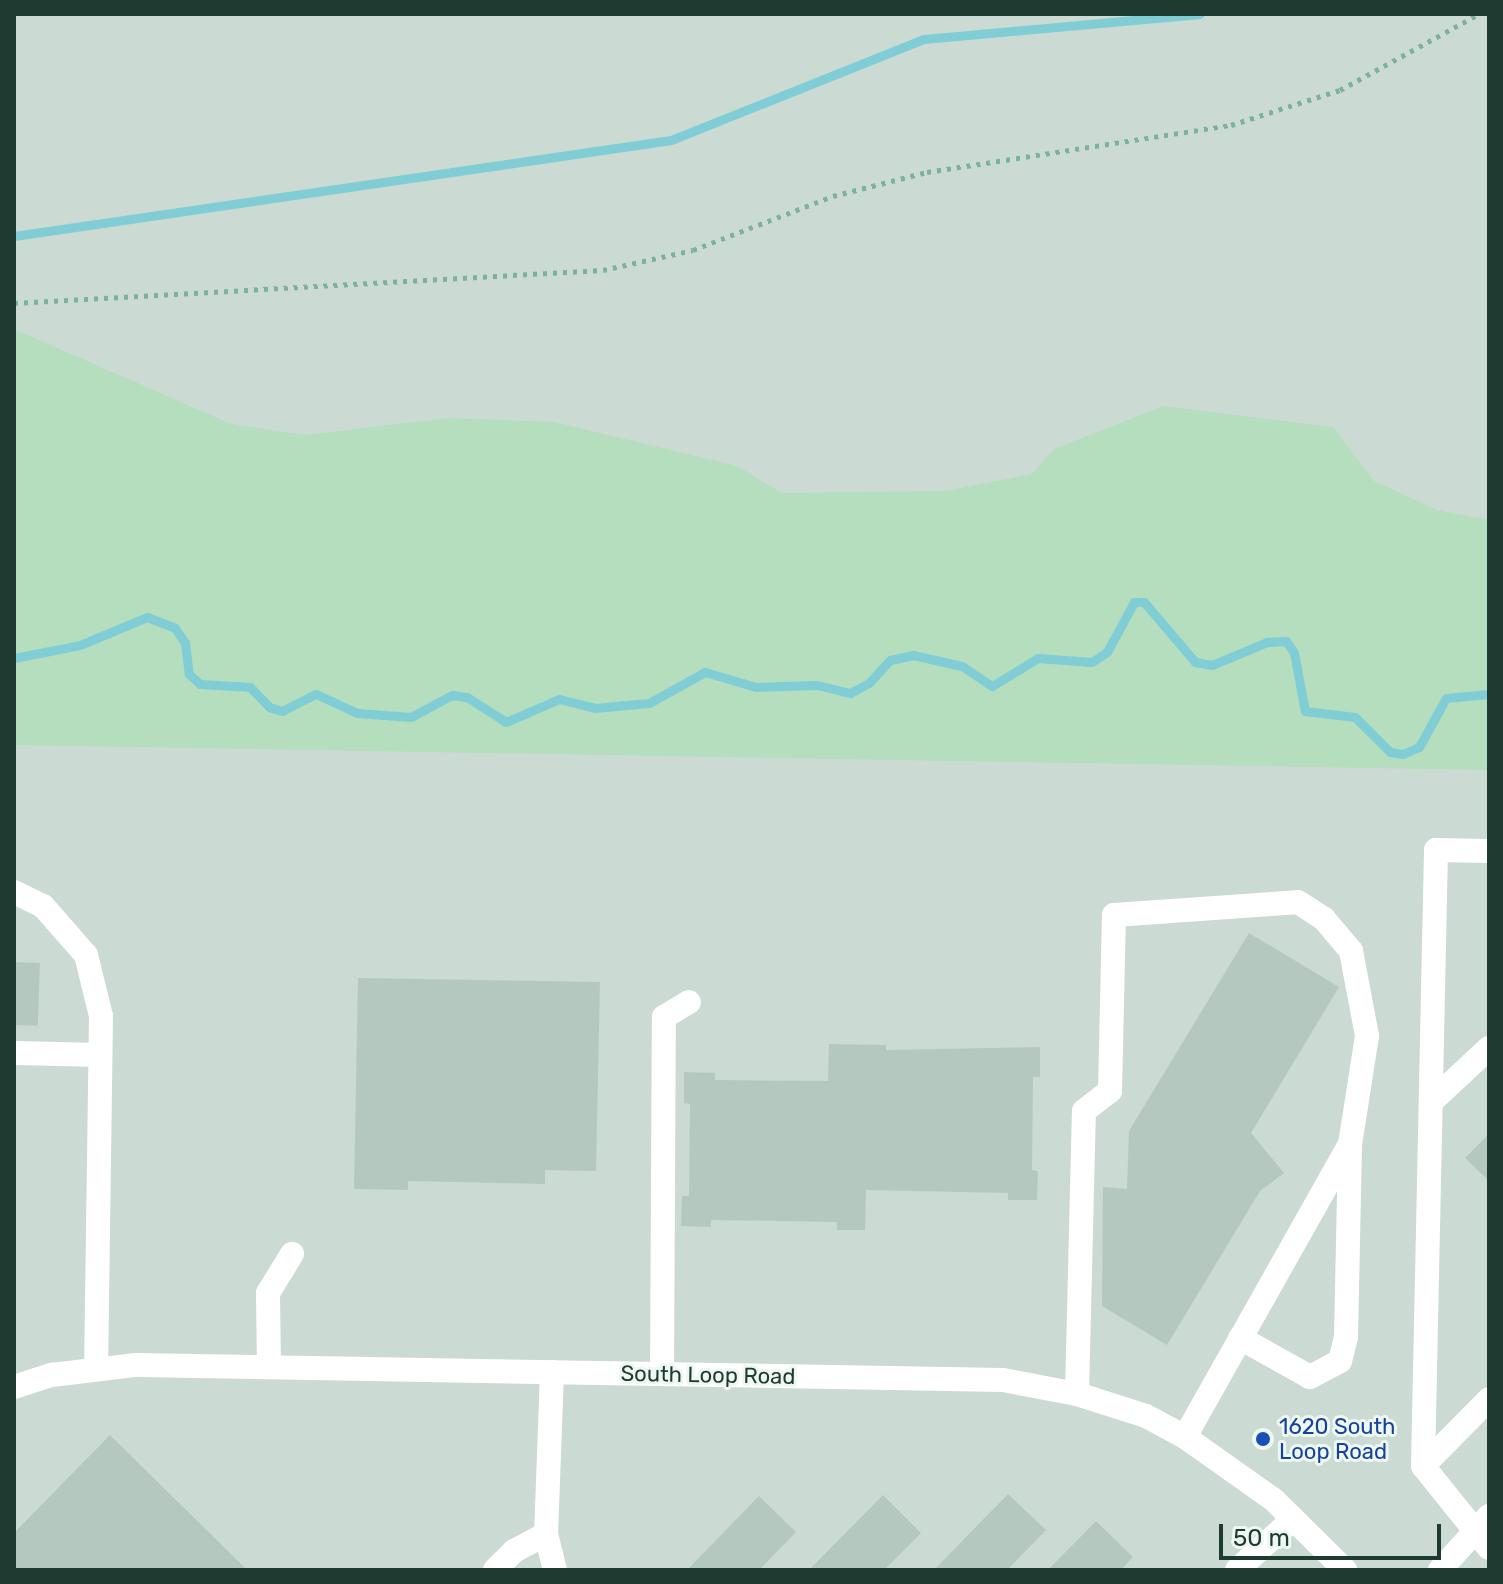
<!DOCTYPE html>
<html>
<head>
<meta charset="utf-8">
<style>
  body { margin:0 }
  #map { position:relative; width:1503px; height:1584px; overflow:hidden; background:#ddeae4; font-family:Rubik,sans-serif }
  div>[style] { position:absolute }
  .built>* { inset:0; background:#cbdad3; transform-origin:0 0 }
  .green>* { inset:0; background:#b4debd }
  .stream>* { height:9px; margin:-4.5px; padding:0 4.5px; transform-origin:4.5px; border-radius:4.5px; background:#80cdd5 }
  .building>* { inset:0; background:#b5c8bf; transform-origin:0 0 }
  .path>* { height:5px; margin-top:-2.5px; transform-origin:0; background:repeating-linear-gradient(90deg,#7bb19d 0 4px,transparent 0 10px) }
  .minor>* { height:24px; margin:-12px; padding:0 12px; transform-origin:12px; border-radius:12px; background:#fff }
  .dots>* { width:22px; height:22px; translate:-50% -50%; box-sizing:border-box; border:4px solid #eef7f2; border-radius:50% }
  span { translate:-50% -50%; white-space:nowrap; text-align:center; line-height:1.15; -webkit-text-stroke:6px #eef7f2; paint-order:stroke }
  .street-label { font-size:22px; color:#1e3b31 }
  .transit-label { font-size:22px; color:#164399 }
  .left { translate:0 -50%; text-align:left }
  .frame { position:absolute; inset:0; border:16px solid #1e3b31; pointer-events:none }
  .scale { position:absolute; left:1219px; top:1524px; width:222px; height:36px; box-sizing:border-box; border:4px solid #1e3b31; border-top:0; padding-left:10px; font-size:24px; line-height:28px; white-space:nowrap; color:#1e3b31; -webkit-text-stroke:6px #eef7f2; paint-order:stroke }
</style>
</head>
<body>
<div id="map">
  <div class="built">
    <div style="left:14px;top:14px;width:1475px;height:1556px"></div>
  </div>
  <div class="green">
    <div style="clip-path:polygon(14px 329px,231px 424px,305px 435px,449px 418px,554px 422px,737px 466px,782px 493px,946px 491px,1032px 474px,1054px 449px,1163px 406px,1333px 427px,1374px 481px,1437px 510px,1489px 520px,1489px 770px,14px 745px)"></div>
  </div>
  <div class="stream">
    <div style="left:14px;top:236px;width:664px;rotate:-8.31deg"></div>
    <div style="left:671px;top:140px;width:272px;rotate:-21.8deg"></div>
    <div style="left:924px;top:39px;width:277px;rotate:-5.2deg"></div>
    <div style="left:14px;top:658px;width:67px;rotate:-11.1deg"></div>
    <div style="left:80px;top:645px;width:73px;rotate:-22.7deg"></div>
    <div style="left:147px;top:617px;width:30px;rotate:21deg"></div>
    <div style="left:175px;top:628px;width:18px;rotate:56deg"></div>
    <div style="left:185px;top:643px;width:31px;rotate:83deg"></div>
    <div style="left:189px;top:674px;width:15px;rotate:42deg"></div>
    <div style="left:200px;top:684px;width:50px;rotate:3.4deg"></div>
    <div style="left:250px;top:687px;width:28px;rotate:46deg"></div>
    <div style="left:269px;top:707px;width:14px;rotate:17deg"></div>
    <div style="left:282px;top:711px;width:38px;rotate:-27deg"></div>
    <div style="left:316px;top:694px;width:45px;rotate:24.9deg"></div>
    <div style="left:357px;top:713px;width:54px;rotate:4.2deg"></div>
    <div style="left:411px;top:717px;width:47px;rotate:-28.2deg"></div>
    <div style="left:452px;top:695px;width:15px;rotate:8deg"></div>
    <div style="left:467px;top:697px;width:46px;rotate:32.7deg"></div>
    <div style="left:506px;top:722px;width:58px;rotate:-23.5deg"></div>
    <div style="left:559px;top:699px;width:37px;rotate:14deg"></div>
    <div style="left:595px;top:708px;width:54px;rotate:-5.3deg"></div>
    <div style="left:649px;top:703px;width:64px;rotate:-29deg"></div>
    <div style="left:705px;top:672px;width:53px;rotate:16.4deg"></div>
    <div style="left:756px;top:687px;width:61px;rotate:-1.9deg"></div>
    <div style="left:817px;top:685px;width:34px;rotate:14deg"></div>
    <div style="left:850px;top:693px;width:21px;rotate:-28deg"></div>
    <div style="left:869px;top:683px;width:31px;rotate:-48deg"></div>
    <div style="left:890px;top:660px;width:24px;rotate:-12deg"></div>
    <div style="left:913px;top:655px;width:50px;rotate:12.7deg"></div>
    <div style="left:962px;top:666px;width:36px;rotate:34deg"></div>
    <div style="left:992px;top:686px;width:54px;rotate:-31.3deg"></div>
    <div style="left:1038px;top:658px;width:54px;rotate:4.2deg"></div>
    <div style="left:1092px;top:662px;width:18px;rotate:-34deg"></div>
    <div style="left:1107px;top:652px;width:57px;rotate:-61.6deg"></div>
    <div style="left:1134px;top:602px;width:10px"></div>
    <div style="left:1144px;top:602px;width:79px;rotate:49.6deg"></div>
    <div style="left:1195px;top:662px;width:17px;rotate:10deg"></div>
    <div style="left:1212px;top:665px;width:60px;rotate:-22.7deg"></div>
    <div style="left:1267px;top:642px;width:19px;rotate:-3deg"></div>
    <div style="left:1286px;top:641px;width:14px;rotate:56deg"></div>
    <div style="left:1294px;top:653px;width:59px;rotate:79.3deg"></div>
    <div style="left:1305px;top:711px;width:50px;rotate:6.8deg"></div>
    <div style="left:1355px;top:717px;width:49px;rotate:45deg"></div>
    <div style="left:1390px;top:752px;width:13px;rotate:9deg"></div>
    <div style="left:1403px;top:754px;width:17px;rotate:-24deg"></div>
    <div style="left:1419px;top:747px;width:56px;rotate:-61.1deg"></div>
    <div style="left:1446px;top:698px;width:43px;rotate:-5.3deg"></div>
  </div>
  <div class="building">
    <div style="clip-path:polygon(1249px 933px,1339px 987px,1251px 1133px,1284px 1173px,1260px 1191px,1167px 1345px,1102px 1306px,1103px 1187px,1127px 1189px,1129px 1131px)"></div>
    <div style="left:14px;top:962px;width:26px;height:63px;rotate:2deg"></div>
    <div style="clip-path:polygon(358px 978px,600px 982px,596px 1171px,545px 1170px,545px 1184px,408px 1181px,408px 1190px,354px 1189px)"></div>
    <div style="clip-path:polygon(829px 1044px,886px 1045px,886px 1050px,1040px 1047px,1040px 1077px,1033px 1077px,1032px 1170px,1038px 1171px,1037px 1200px,1008px 1200px,1008px 1193px,866px 1190px,865px 1230px,837px 1230px,837px 1222px,711px 1220px,711px 1227px,681px 1226px,682px 1196px,689px 1196px,690px 1104px,684px 1103px,684px 1072px,715px 1073px,715px 1080px,828px 1081px)"></div>
    <div style="clip-path:polygon(1489px 1134px,1489px 1181px,1465px 1158px)"></div>
    <div style="clip-path:polygon(110px 1435px,247px 1570px,14px 1570px,14px 1533px)"></div>
    <div style="clip-path:polygon(1008px 1494px,1046px 1530px,1007px 1570px,934px 1570px)"></div>
    <div style="clip-path:polygon(883px 1495px,921px 1533px,884px 1570px,809px 1570px)"></div>
    <div style="clip-path:polygon(759px 1496px,796px 1532px,759px 1570px,687px 1570px)"></div>
    <div style="clip-path:polygon(1096px 1521px,1133px 1557px,1121px 1570px,1048px 1570px)"></div>
  </div>
  <div class="path">
    <div style="left:14px;top:303px;width:590px;rotate:-3.21deg"></div>
    <div style="left:603px;top:270px;width:92px;rotate:-12.5deg"></div>
    <div style="left:693px;top:250px;width:150px;rotate:-21.1deg"></div>
    <div style="left:833px;top:196px;width:97px;rotate:-14.3deg"></div>
    <div style="left:927px;top:172px;width:308px;rotate:-8.8deg"></div>
    <div style="left:1231px;top:125px;width:114px;rotate:-17.8deg"></div>
    <div style="left:1340px;top:90px;width:158px;rotate:-28.7deg"></div>
  </div>
  <div class="minor">
    <div style="left:1489px;top:851px;width:53px;rotate:-178.9deg"></div>
    <div style="left:1436px;top:850px;width:616px;rotate:91.21deg"></div>
    <div style="left:1423px;top:1466px;width:105px;rotate:51.2deg"></div>
    <div style="left:14px;top:892px;width:32px;rotate:26deg"></div>
    <div style="left:43px;top:906px;width:65px;rotate:48.7deg"></div>
    <div style="left:86px;top:955px;width:63px;rotate:76.2deg"></div>
    <div style="left:101px;top:1016px;width:353px;rotate:90.8deg"></div>
    <div style="left:17px;top:1053px;width:83px;rotate:1.4deg"></div>
    <div style="left:1431px;top:1102px;width:79px;rotate:-43deg"></div>
    <div style="left:1240px;top:1338px;width:80px;rotate:29.1deg"></div>
    <div style="left:1310px;top:1377px;width:34px;rotate:-28deg"></div>
    <div style="left:1340px;top:1361px;width:25px;rotate:-76deg"></div>
    <div style="left:1346px;top:1337px;width:191px;rotate:-88.8deg"></div>
    <div style="left:269px;top:1367px;width:74px;rotate:-90.8deg"></div>
    <div style="left:268px;top:1293px;width:46px;rotate:-58.4deg"></div>
    <div style="left:552px;top:1372px;width:162px;rotate:92.1deg"></div>
    <div style="left:546px;top:1534px;width:37px;rotate:76deg"></div>
    <div style="left:662px;top:1374px;width:357px;rotate:-89.7deg"></div>
    <div style="left:664px;top:1017px;width:29px;rotate:-31deg"></div>
    <div style="left:14px;top:1387px;width:40px;rotate:-18deg"></div>
    <div style="left:52px;top:1375px;width:85px;rotate:-6.8deg"></div>
    <div style="left:136px;top:1365px;width:867px;rotate:0.99deg"></div>
    <div style="left:1003px;top:1380px;width:75px;rotate:10.7deg"></div>
    <div style="left:1077px;top:1394px;width:72px;rotate:17.7deg"></div>
    <div style="left:1146px;top:1416px;width:44px;rotate:28.3deg"></div>
    <div style="left:1185px;top:1437px;width:109px;rotate:35.3deg"></div>
    <div style="left:1274px;top:1500px;width:100px;rotate:44.6deg"></div>
    <div style="left:1077px;top:1394px;width:283px;rotate:-88.6deg"></div>
    <div style="left:1084px;top:1111px;width:33px;rotate:-38deg"></div>
    <div style="left:1110px;top:1091px;width:176px;rotate:-88.7deg"></div>
    <div style="left:1114px;top:915px;width:184px;rotate:-4deg"></div>
    <div style="left:1298px;top:902px;width:31px;rotate:33deg"></div>
    <div style="left:1324px;top:919px;width:42px;rotate:49.8deg"></div>
    <div style="left:1351px;top:951px;width:86px;rotate:79.3deg"></div>
    <div style="left:1367px;top:1036px;width:109px;rotate:98.9deg"></div>
    <div style="left:1350px;top:1144px;width:336px;rotate:119.4deg"></div>
    <div style="left:1423px;top:1466px;width:94px;rotate:-45.4deg"></div>
    <div style="left:495px;top:1570px;width:27px;rotate:-45deg"></div>
    <div style="left:514px;top:1551px;width:36px;rotate:-28deg"></div>
    <div style="left:1237px;top:1570px;width:76px;rotate:-42.3deg"></div>
    <div style="left:1440px;top:1570px;width:73px;rotate:-47.8deg"></div>
  </div>
  <div class="dots">
    <div style="left:1263px;top:1439px;background:#1a4fb4"></div>
  </div>
  <div class="street-label">
    <span style="left:708px;top:1375px;rotate:1deg">South Loop Road</span>
  </div>
  <div class="transit-label">
    <span class="left" style="left:1279px;top:1439px">1620 South<br>Loop Road</span>
  </div>
  <div class="frame"></div>
  <div class="scale">50 m</div>
</div>
</body>
</html>
